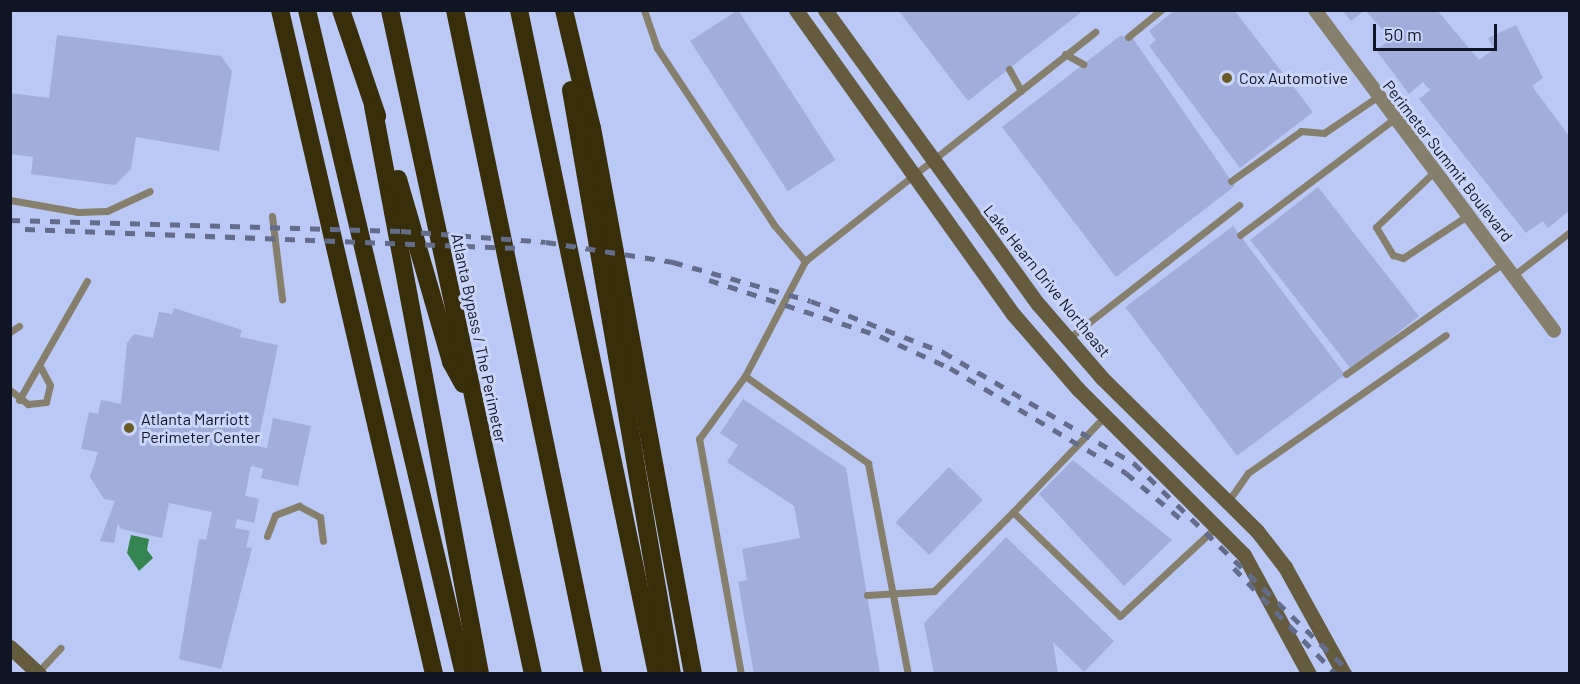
<!DOCTYPE html>
<html>
<head>
<meta charset="utf-8">
<style>
  body { margin:0 }
  #map { position:relative; width:1580px; height:684px; overflow:hidden; background:#bac8f5; font-family:Barlow,sans-serif }
  div>[style] { position:absolute }
  .water>* { inset:0; background:#34854f }
  .building>* { inset:0; background:#a1aedb; transform-origin:0 0 }
  .lane>* { height:7px; margin:-3.5px; padding:0 3.5px; transform-origin:3.5px; border-radius:3.5px; background:#867f6c }
  .street>* { height:14px; margin:-7px; padding:0 7px; transform-origin:7px; border-radius:7px; background:#867f6c }
  .secondary>* { height:15px; margin:-7.5px; padding:0 7.5px; transform-origin:7.5px; border-radius:7.5px; background:#655b3f }
  .highway>* { height:18px; margin:-9px; padding:0 9px; transform-origin:9px; border-radius:9px; background:#382e0a }
  .rail>* { height:4.5px; margin-top:-2.25px; transform-origin:0; background:repeating-linear-gradient(90deg,#636d8b 0 10px,transparent 0 20px) }
  .dots>* { width:16px; height:16px; translate:-50% -50%; box-sizing:border-box; border:3px solid #cad5fa; border-radius:50% }
  span { translate:-50% -50%; white-space:nowrap; text-align:center; line-height:1.15; -webkit-text-stroke:6px #cad5fa; paint-order:stroke }
  .poi-label { font-size:16px; color:#101525 }
  .left { translate:0 -50%; text-align:left }
  .street-label { font-size:16px; color:#101525 }
  .frame { position:absolute; inset:0; border:12px solid #101525; pointer-events:none }
  .scale { position:absolute; left:1373px; top:24px; width:124px; height:27px; box-sizing:border-box; border:3px solid #101525; border-top:0; padding-left:8px; font-size:18px; line-height:21px; white-space:nowrap; color:#101525; -webkit-text-stroke:4px #cad5fa; paint-order:stroke }
</style>
</head>
<body>
<div id="map">
  <div class="water">
    <div style="clip-path:polygon(131px 535px,149px 539px,147px 550px,153px 558px,139px 571px,127px 553px)"></div>
  </div>
  <div class="building">
    <div style="left:738px;top:10px;width:179px;height:57px;rotate:57deg"></div>
    <div style="clip-path:polygon(898px 10px,1084px 10px,968px 101px)"></div>
    <div style="clip-path:polygon(1175px 10px,1234px 10px,1313px 112px,1240px 168px,1149px 46px,1156px 40px,1149px 31px)"></div>
    <div style="clip-path:polygon(1342px 10px,1365px 10px,1351px 21px)"></div>
    <div style="clip-path:polygon(1365px 10px,1437px 10px,1479px 60px,1494px 49px,1488px 38px,1516px 25px,1543px 78px,1532px 86px,1569px 136px,1569px 211px,1548px 228px,1543px 221px,1526px 233px,1419px 99px,1430px 90px,1423px 82px,1409px 94px,1376px 50px,1391px 39px)"></div>
    <div style="clip-path:polygon(57px 35px,221px 56px,232px 71px,219px 151px,136px 137px,131px 169px,115px 185px,31px 174px,33px 157px,10px 154px,10px 93px,49px 98px)"></div>
    <div style="clip-path:polygon(1120px 36px,1132px 37px,1235px 186px,1116px 277px,1002px 127px)"></div>
    <div style="left:1318px;top:187px;width:164px;height:86px;rotate:52deg"></div>
    <div style="left:1233px;top:226px;width:186px;height:135px;rotate:53deg"></div>
    <div style="clip-path:polygon(174px 308px,242px 330px,240px 337px,278px 345px,257px 446px,267px 448px,273px 418px,311px 426px,298px 486px,261px 478px,263px 469px,251px 466px,245px 496px,259px 499px,254px 523px,237px 519px,235px 528px,250px 531px,246px 547px,252px 548px,221px 669px,179px 659px,199px 539px,206px 540px,212px 512px,169px 503px,162px 538px,121px 529px,118px 523px,114px 543px,100px 541px,115px 501px,104px 499px,90px 477px,98px 452px,81px 449px,89px 412px,98px 414px,101px 400px,121px 404px,127px 343px,134px 334px,153px 338px,159px 312px,172px 314px)"></div>
    <div style="clip-path:polygon(743px 399px,846px 468px,880px 674px,754px 674px,738px 582px,747px 580px,742px 549px,800px 538px,794px 506px,727px 462px,738px 445px,720px 433px)"></div>
    <div style="clip-path:polygon(1073px 460px,1172px 540px,1124px 586px,1039px 494px)"></div>
    <div style="left:949px;top:467px;width:47px;height:77px;rotate:44deg"></div>
    <div style="clip-path:polygon(1006px 537px,1114px 641px,1084px 672px,1053px 642px,1058px 674px,934px 674px,924px 623px)"></div>
  </div>
  <div class="lane">
    <div style="left:644px;top:10px;width:40px;rotate:71.1deg"></div>
    <div style="left:657px;top:48px;width:212px;rotate:56.5deg"></div>
    <div style="left:774px;top:225px;width:48px;rotate:49.3deg"></div>
    <div style="left:1128px;top:37px;width:43px;rotate:-39.3deg"></div>
    <div style="left:1065px;top:54px;width:21px;rotate:29deg"></div>
    <div style="left:1009px;top:69px;width:25px;rotate:61deg"></div>
    <div style="left:1434px;top:172px;width:80px;rotate:136.5deg"></div>
    <div style="left:1376px;top:227px;width:33px;rotate:59deg"></div>
    <div style="left:1393px;top:255px;width:10px;rotate:17deg"></div>
    <div style="left:1403px;top:258px;width:77px;rotate:-33.3deg"></div>
    <div style="left:1231px;top:181px;width:86px;rotate:-35.5deg"></div>
    <div style="left:1301px;top:131px;width:23px;rotate:5deg"></div>
    <div style="left:1324px;top:133px;width:64px;rotate:-34.2deg"></div>
    <div style="left:10px;top:200px;width:69px;rotate:10deg"></div>
    <div style="left:78px;top:212px;width:29px;rotate:-2deg"></div>
    <div style="left:107px;top:211px;width:47px;rotate:-24.9deg"></div>
    <div style="left:272px;top:216px;width:84px;rotate:83.1deg"></div>
    <div style="left:1240px;top:235px;width:193px;rotate:-37deg"></div>
    <div style="left:1514px;top:275px;width:71px;rotate:-37.5deg"></div>
    <div style="left:10px;top:332px;width:11px;rotate:-34deg"></div>
    <div style="left:1069px;top:338px;width:216px;rotate:-38deg"></div>
    <div style="left:1346px;top:374px;width:194px;rotate:-35.2deg"></div>
    <div style="left:745px;top:376px;width:151px;rotate:35.3deg"></div>
    <div style="left:868px;top:463px;width:215px;rotate:79.3deg"></div>
    <div style="left:10px;top:390px;width:23px;rotate:38deg"></div>
    <div style="left:28px;top:404px;width:18px;rotate:-6deg"></div>
    <div style="left:46px;top:402px;width:17px;rotate:-77deg"></div>
    <div style="left:50px;top:385px;width:19px;rotate:-118deg"></div>
    <div style="left:19px;top:400px;width:137px;rotate:-60.3deg"></div>
    <div style="left:1105px;top:416px;width:133px;rotate:133.8deg"></div>
    <div style="left:1013px;top:512px;width:149px;rotate:44.2deg"></div>
    <div style="left:1120px;top:616px;width:129px;rotate:-42.8deg"></div>
    <div style="left:1229px;top:500px;width:33px;rotate:-55deg"></div>
    <div style="left:1248px;top:473px;width:241px;rotate:-34.9deg"></div>
    <div style="left:267px;top:536px;width:22px;rotate:-69deg"></div>
    <div style="left:275px;top:515px;width:26px;rotate:-21deg"></div>
    <div style="left:299px;top:506px;width:24px;rotate:28deg"></div>
    <div style="left:320px;top:517px;width:24px;rotate:83deg"></div>
    <div style="left:867px;top:595px;width:67px;rotate:-3.4deg"></div>
    <div style="left:934px;top:591px;width:112px;rotate:-45deg"></div>
    <div style="left:38px;top:672px;width:33px;rotate:-47deg"></div>
    <div style="left:741px;top:674px;width:239px;rotate:-100.1deg"></div>
    <div style="left:699px;top:439px;width:78px;rotate:-53.9deg"></div>
    <div style="left:745px;top:376px;width:130px;rotate:-62.4deg"></div>
    <div style="left:805px;top:261px;width:370px;rotate:-38.3deg"></div>
  </div>
  <div class="street">
    <div style="left:1315px;top:10px;width:400px;rotate:53.3deg"></div>
  </div>
  <div class="secondary">
    <div style="left:796px;top:10px;width:374px;rotate:54.5deg"></div>
    <div style="left:1013px;top:314px;width:98px;rotate:49.1deg"></div>
    <div style="left:1077px;top:388px;width:236px;rotate:45deg"></div>
    <div style="left:1244px;top:555px;width:136px;rotate:61.4deg"></div>
    <div style="left:825px;top:10px;width:363px;rotate:54.1deg"></div>
    <div style="left:1038px;top:304px;width:98px;rotate:49.1deg"></div>
    <div style="left:1102px;top:378px;width:218px;rotate:44.6deg"></div>
    <div style="left:1257px;top:531px;width:46px;rotate:52.1deg"></div>
    <div style="left:1285px;top:567px;width:122px;rotate:61.1deg"></div>
    <div style="left:10px;top:647px;width:40px;rotate:43deg"></div>
  </div>
  <div class="highway">
    <div style="left:280px;top:10px;width:682px;rotate:76.94deg"></div>
    <div style="left:307px;top:10px;width:682px;rotate:76.7deg"></div>
    <div style="left:341px;top:10px;width:112px;rotate:71.2deg"></div>
    <div style="left:390px;top:10px;width:679px;rotate:77.85deg"></div>
    <div style="left:455px;top:10px;width:678px;rotate:78.26deg"></div>
    <div style="left:519px;top:10px;width:678px;rotate:78.26deg"></div>
    <div style="left:564px;top:10px;width:121px;rotate:76.7deg"></div>
    <div style="left:592px;top:128px;width:555px;rotate:79.52deg"></div>
    <div style="left:571px;top:90px;width:593px;rotate:80.19deg"></div>
    <div style="left:373px;top:106px;width:578px;rotate:79.33deg"></div>
    <div style="left:398px;top:179px;width:191px;rotate:73.8deg"></div>
    <div style="left:451px;top:362px;width:25px;rotate:61deg"></div>
  </div>
  <div class="rail">
    <div style="left:10px;top:220px;width:391px;rotate:1.6deg"></div>
    <div style="left:401px;top:231px;width:145px;rotate:4.3deg"></div>
    <div style="left:546px;top:242px;width:129px;rotate:8.9deg"></div>
    <div style="left:673px;top:262px;width:143px;rotate:15.8deg"></div>
    <div style="left:811px;top:301px;width:142px;rotate:21.1deg"></div>
    <div style="left:943px;top:352px;width:221px;rotate:30.2deg"></div>
    <div style="left:1134px;top:463px;width:303px;rotate:44.1deg"></div>
    <div style="left:25px;top:229px;width:498px;rotate:2.2deg"></div>
    <div style="left:709px;top:280px;width:180px;rotate:18.1deg"></div>
    <div style="left:880px;top:336px;width:77px;rotate:24.6deg"></div>
    <div style="left:950px;top:368px;width:205px;rotate:30.8deg"></div>
    <div style="left:1126px;top:473px;width:72px;rotate:39.9deg"></div>
    <div style="left:1234px;top:568px;width:147px;rotate:46.1deg"></div>
  </div>
  <div class="dots">
    <div style="left:1227px;top:78px;background:#6a5a27"></div>
    <div style="left:129px;top:428px;background:#6a5a27"></div>
  </div>
  <div class="poi-label">
    <span class="left" style="left:1239px;top:78px">Cox Automotive</span>
    <span class="left" style="left:141px;top:428px">Atlanta Marriott<br>Perimeter Center</span>
  </div>
  <div class="street-label">
    <span style="left:1448px;top:161px;rotate:52deg">Perimeter Summit Boulevard</span>
    <span style="left:1047px;top:281px;rotate:51deg">Lake Hearn Drive Northeast</span>
    <span style="left:479px;top:338px;rotate:78deg">Atlanta Bypass / The Perimeter</span>
  </div>
  <div class="frame"></div>
  <div class="scale">50 m</div>
</div>
</body>
</html>
